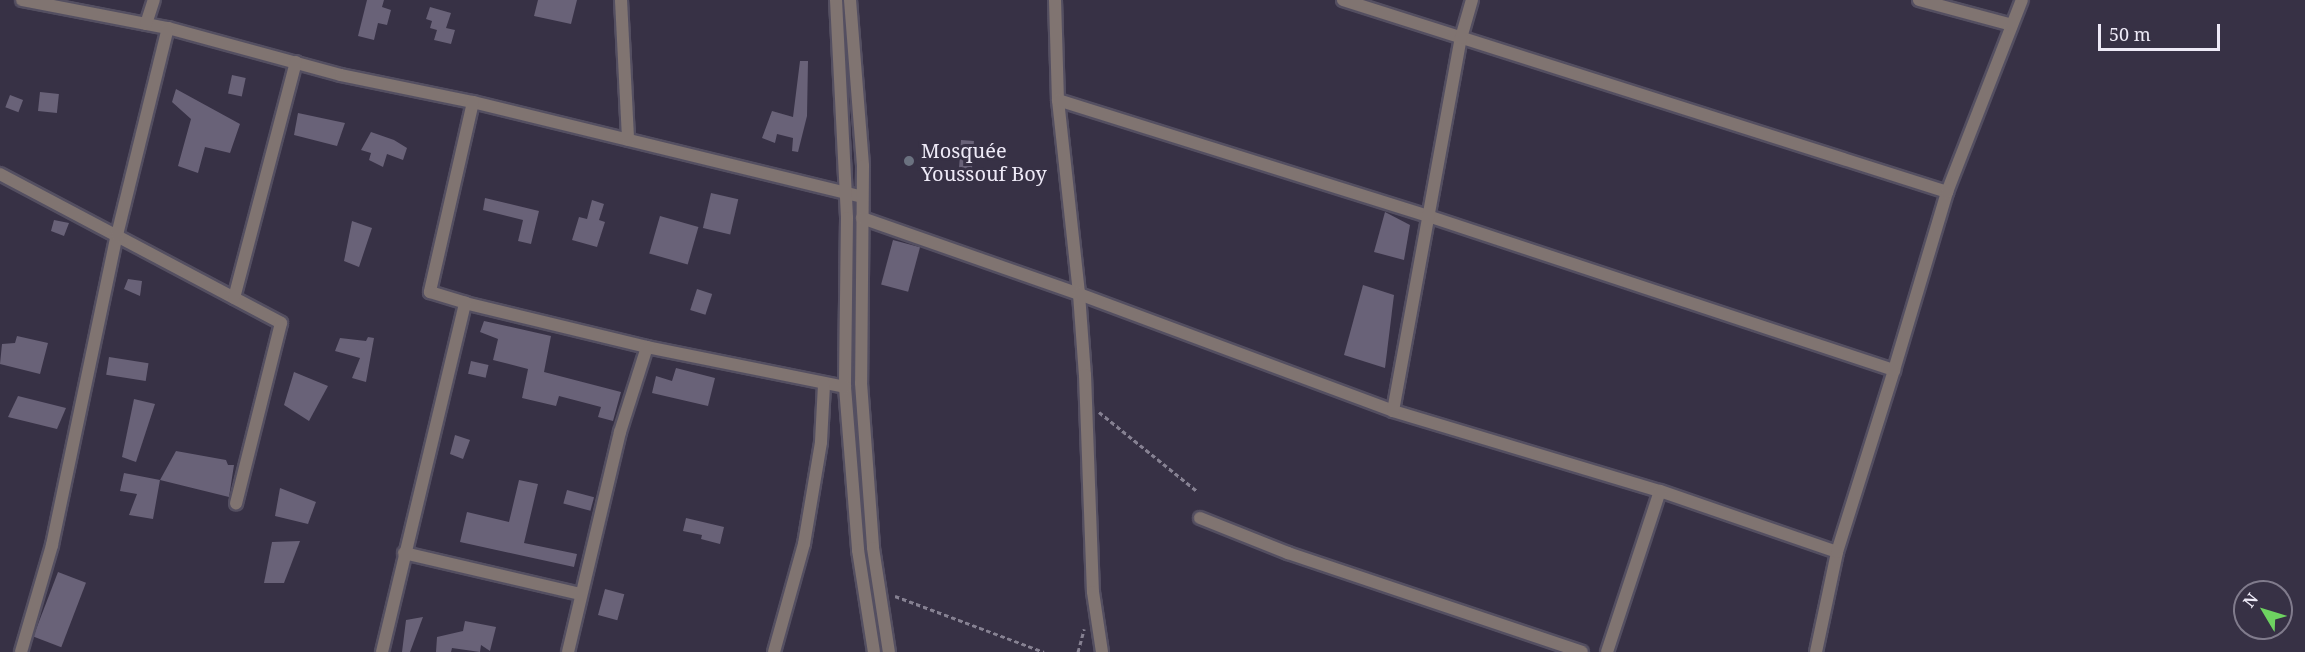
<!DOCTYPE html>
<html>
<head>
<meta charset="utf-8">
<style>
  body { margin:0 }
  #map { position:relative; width:2305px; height:652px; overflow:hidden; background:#373145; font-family:"Noto Serif",serif }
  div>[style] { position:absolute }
  .building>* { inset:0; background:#696278; transform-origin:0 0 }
  .path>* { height:3px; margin-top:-1.5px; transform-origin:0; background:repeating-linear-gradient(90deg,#868192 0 4.5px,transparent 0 7.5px) }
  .roads { filter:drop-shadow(2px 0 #544f61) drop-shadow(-2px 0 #544f61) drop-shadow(0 2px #544f61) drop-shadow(0 -2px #544f61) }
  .minor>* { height:12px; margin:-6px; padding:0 6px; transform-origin:6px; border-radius:6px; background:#807471 }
  .dots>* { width:16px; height:16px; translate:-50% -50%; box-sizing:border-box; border:3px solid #373145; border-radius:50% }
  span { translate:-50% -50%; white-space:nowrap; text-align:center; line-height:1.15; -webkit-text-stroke:6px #373145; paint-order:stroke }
  .poi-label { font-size:20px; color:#eeeaf7 }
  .left { translate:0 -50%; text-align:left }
  .north { position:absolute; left:2233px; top:580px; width:60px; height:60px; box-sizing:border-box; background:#373145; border:2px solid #807b8c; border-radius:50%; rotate:308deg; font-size:16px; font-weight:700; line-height:24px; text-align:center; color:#eeeaf7 }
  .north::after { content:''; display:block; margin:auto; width:21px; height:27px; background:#6ed361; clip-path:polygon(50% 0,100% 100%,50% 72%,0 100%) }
  .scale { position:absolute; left:2098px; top:24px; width:122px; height:27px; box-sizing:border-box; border:3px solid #eeeaf7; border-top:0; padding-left:8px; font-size:18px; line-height:21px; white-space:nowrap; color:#eeeaf7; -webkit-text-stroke:4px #373145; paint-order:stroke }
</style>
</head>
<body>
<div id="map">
  <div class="building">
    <div style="clip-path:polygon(367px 0,384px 0,382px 7px,391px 10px,387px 25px,378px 23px,374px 40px,358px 36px)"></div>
    <div style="clip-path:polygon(538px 0,577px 0,571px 24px,534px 16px)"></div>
    <div style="clip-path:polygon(430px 7px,451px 13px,446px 28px,455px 30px,451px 44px,434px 40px,437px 30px,430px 28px,432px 21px,426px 19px)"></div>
    <div style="clip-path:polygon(800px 61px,808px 61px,807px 116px,798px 152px,792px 151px,793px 138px,777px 134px,775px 143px,762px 138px,772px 111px,793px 117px)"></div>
    <div style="left:232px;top:75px;width:14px;height:19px;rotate:12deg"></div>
    <div style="clip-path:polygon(176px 89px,240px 124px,230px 153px,205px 147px,198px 173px,178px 166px,191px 119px,172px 102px)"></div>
    <div style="left:40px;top:92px;width:19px;height:19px;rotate:6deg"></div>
    <div style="left:10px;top:95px;width:14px;height:13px;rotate:21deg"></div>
    <div style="clip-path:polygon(298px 113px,345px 123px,337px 146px,294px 135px)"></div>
    <div style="clip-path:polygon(371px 132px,394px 140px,407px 148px,403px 160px,387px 154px,383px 167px,369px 160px,371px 153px,361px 150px)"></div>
    <div style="left:961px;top:140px;width:13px;height:40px;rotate:4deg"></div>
    <div style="left:711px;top:193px;width:28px;height:36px;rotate:13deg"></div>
    <div style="clip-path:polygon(485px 198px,539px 211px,531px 244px,518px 241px,523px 220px,483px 210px)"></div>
    <div style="clip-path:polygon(592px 200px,604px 204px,599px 220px,605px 222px,597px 247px,572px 240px,579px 217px,587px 219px)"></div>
    <div style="clip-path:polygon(1385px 212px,1410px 225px,1404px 260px,1374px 252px)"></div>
    <div style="left:660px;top:216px;width:40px;height:39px;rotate:16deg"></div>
    <div style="clip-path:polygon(54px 220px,69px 223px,64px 236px,51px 231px)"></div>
    <div style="clip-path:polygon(352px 221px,372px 228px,359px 267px,344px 261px)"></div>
    <div style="left:893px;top:240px;width:28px;height:46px;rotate:15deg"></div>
    <div style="clip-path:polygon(128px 279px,142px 281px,140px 296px,124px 289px)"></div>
    <div style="clip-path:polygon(1363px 285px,1394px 295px,1385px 368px,1344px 355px)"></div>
    <div style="left:697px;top:289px;width:16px;height:22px;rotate:18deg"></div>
    <div style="clip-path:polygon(484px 321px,551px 336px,544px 372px,621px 392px,613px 421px,598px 417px,601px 407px,559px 396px,556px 406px,522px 398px,528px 369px,493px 360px,498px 339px,480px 332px)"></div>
    <div style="clip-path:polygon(17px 336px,48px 343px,40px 374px,0 364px,2px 344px,15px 343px)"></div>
    <div style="clip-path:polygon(368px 337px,374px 338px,366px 382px,352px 378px,360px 358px,335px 351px,340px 338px,366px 341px)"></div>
    <div style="left:109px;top:357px;width:40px;height:18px;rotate:9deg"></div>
    <div style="left:471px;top:361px;width:18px;height:13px;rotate:13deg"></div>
    <div style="clip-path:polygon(676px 368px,715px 378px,708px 406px,652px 393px,656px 376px,672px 381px)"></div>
    <div style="clip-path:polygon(294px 372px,328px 386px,309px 421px,284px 405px)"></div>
    <div style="clip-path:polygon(18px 396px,66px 408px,57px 429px,8px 417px)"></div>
    <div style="clip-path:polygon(134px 399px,155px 404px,136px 462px,122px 457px)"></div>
    <div style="clip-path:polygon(455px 435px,470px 440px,463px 459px,450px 454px)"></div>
    <div style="clip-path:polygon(176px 451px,226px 460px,228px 465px,234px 465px,229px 497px,160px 480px)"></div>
    <div style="clip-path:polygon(124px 473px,160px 480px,153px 519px,129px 515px,137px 494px,120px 491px)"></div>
    <div style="clip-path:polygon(519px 480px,538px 484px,524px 543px,577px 554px,574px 567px,460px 542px,467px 512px,509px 522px)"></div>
    <div style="clip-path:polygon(280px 488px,316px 502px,308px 524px,275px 516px)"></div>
    <div style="left:567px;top:490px;width:28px;height:14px;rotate:15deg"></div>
    <div style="clip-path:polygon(686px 518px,724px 527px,720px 544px,701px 539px,702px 535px,683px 531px)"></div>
    <div style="clip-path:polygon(300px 541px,284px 583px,264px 583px,272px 542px)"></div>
    <div style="left:58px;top:572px;width:30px;height:69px;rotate:21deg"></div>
    <div style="left:605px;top:589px;width:20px;height:27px;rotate:15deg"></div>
    <div style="clip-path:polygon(423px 617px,410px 652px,402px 652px,406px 620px)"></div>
    <div style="clip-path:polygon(465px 621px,496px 627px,490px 651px,481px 645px,480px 652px,452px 648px,451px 652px,436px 652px,437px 637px,463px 631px)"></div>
  </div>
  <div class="path">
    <div style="left:1099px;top:412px;width:127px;rotate:38.9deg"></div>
    <div style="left:895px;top:596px;width:159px;rotate:20.6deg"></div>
    <div style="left:1078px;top:652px;width:24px;rotate:-75deg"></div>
  </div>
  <div class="roads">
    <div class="minor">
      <div style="left:22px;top:0;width:149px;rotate:10.9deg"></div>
      <div style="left:168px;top:28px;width:179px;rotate:15.2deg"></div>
      <div style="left:341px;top:75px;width:135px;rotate:11.6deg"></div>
      <div style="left:473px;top:102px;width:400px;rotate:13.7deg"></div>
      <div style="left:621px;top:0;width:140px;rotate:87.1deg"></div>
      <div style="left:836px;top:0;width:218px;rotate:87.1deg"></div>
      <div style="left:847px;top:218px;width:169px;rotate:90.7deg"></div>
      <div style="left:845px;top:387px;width:164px;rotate:85.4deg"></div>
      <div style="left:858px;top:550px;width:103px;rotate:81.1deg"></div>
      <div style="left:850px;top:0;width:167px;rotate:85.5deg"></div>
      <div style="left:863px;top:166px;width:217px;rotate:90.5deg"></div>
      <div style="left:861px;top:383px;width:165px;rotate:85.8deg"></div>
      <div style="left:873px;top:548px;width:105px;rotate:81.3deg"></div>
      <div style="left:1055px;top:0;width:100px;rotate:88.3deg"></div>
      <div style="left:1058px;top:100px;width:195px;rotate:83.8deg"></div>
      <div style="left:1079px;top:294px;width:81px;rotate:85.8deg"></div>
      <div style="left:1085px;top:375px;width:217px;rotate:87.9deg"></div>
      <div style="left:1093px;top:592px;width:61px;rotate:81.5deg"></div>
      <div style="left:1343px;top:0;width:634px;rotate:17.63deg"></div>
      <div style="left:1919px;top:0;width:96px;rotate:15deg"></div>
      <div style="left:146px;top:24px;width:25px;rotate:-72deg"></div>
      <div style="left:1058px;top:100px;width:391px;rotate:17.4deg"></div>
      <div style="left:1431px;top:217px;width:488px;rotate:18.3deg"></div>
      <div style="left:473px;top:102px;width:195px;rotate:102.8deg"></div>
      <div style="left:430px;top:292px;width:37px;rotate:17deg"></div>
      <div style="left:465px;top:303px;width:187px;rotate:13.6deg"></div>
      <div style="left:647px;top:347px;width:202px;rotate:11.4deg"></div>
      <div style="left:0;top:174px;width:318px;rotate:27.9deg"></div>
      <div style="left:281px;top:323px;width:186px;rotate:104deg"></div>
      <div style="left:862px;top:218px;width:230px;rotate:19.3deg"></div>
      <div style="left:1079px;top:294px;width:335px;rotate:20.4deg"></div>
      <div style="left:1393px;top:411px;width:279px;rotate:16.7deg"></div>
      <div style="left:1660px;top:491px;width:187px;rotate:19deg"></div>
      <div style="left:234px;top:298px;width:244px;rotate:-75.3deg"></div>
      <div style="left:1393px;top:411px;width:379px;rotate:-79.7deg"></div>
      <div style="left:1461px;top:38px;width:40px;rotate:-74deg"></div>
      <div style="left:1200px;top:518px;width:95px;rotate:21.7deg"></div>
      <div style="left:1288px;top:553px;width:310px;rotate:18.6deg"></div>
      <div style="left:404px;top:553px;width:181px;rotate:13.1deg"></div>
      <div style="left:21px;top:652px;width:111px;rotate:-73.8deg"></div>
      <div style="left:52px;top:545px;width:317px;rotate:-78.2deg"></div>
      <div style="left:117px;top:235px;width:213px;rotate:-76.2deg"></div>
      <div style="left:382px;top:652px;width:359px;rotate:-76.6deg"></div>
      <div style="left:568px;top:652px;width:226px;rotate:-76.7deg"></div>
      <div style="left:620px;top:432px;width:89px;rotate:-72.4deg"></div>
      <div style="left:774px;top:652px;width:112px;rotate:-74.5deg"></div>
      <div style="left:804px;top:544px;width:103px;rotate:-80.5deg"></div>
      <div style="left:821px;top:442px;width:58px;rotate:-87deg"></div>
      <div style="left:1607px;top:652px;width:169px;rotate:-71.8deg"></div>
      <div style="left:1816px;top:652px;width:102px;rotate:-78.1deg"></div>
      <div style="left:1837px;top:552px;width:191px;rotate:-72.6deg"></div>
      <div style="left:1894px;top:370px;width:186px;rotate:-73.4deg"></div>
      <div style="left:1947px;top:192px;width:206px;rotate:-68.7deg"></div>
    </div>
  </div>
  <div class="dots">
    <div style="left:909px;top:161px;background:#6b7280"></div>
  </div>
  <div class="poi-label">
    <span class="left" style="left:921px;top:162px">Mosquée<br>Youssouf Boy</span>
  </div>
  <div class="north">N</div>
  <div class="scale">50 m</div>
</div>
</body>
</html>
